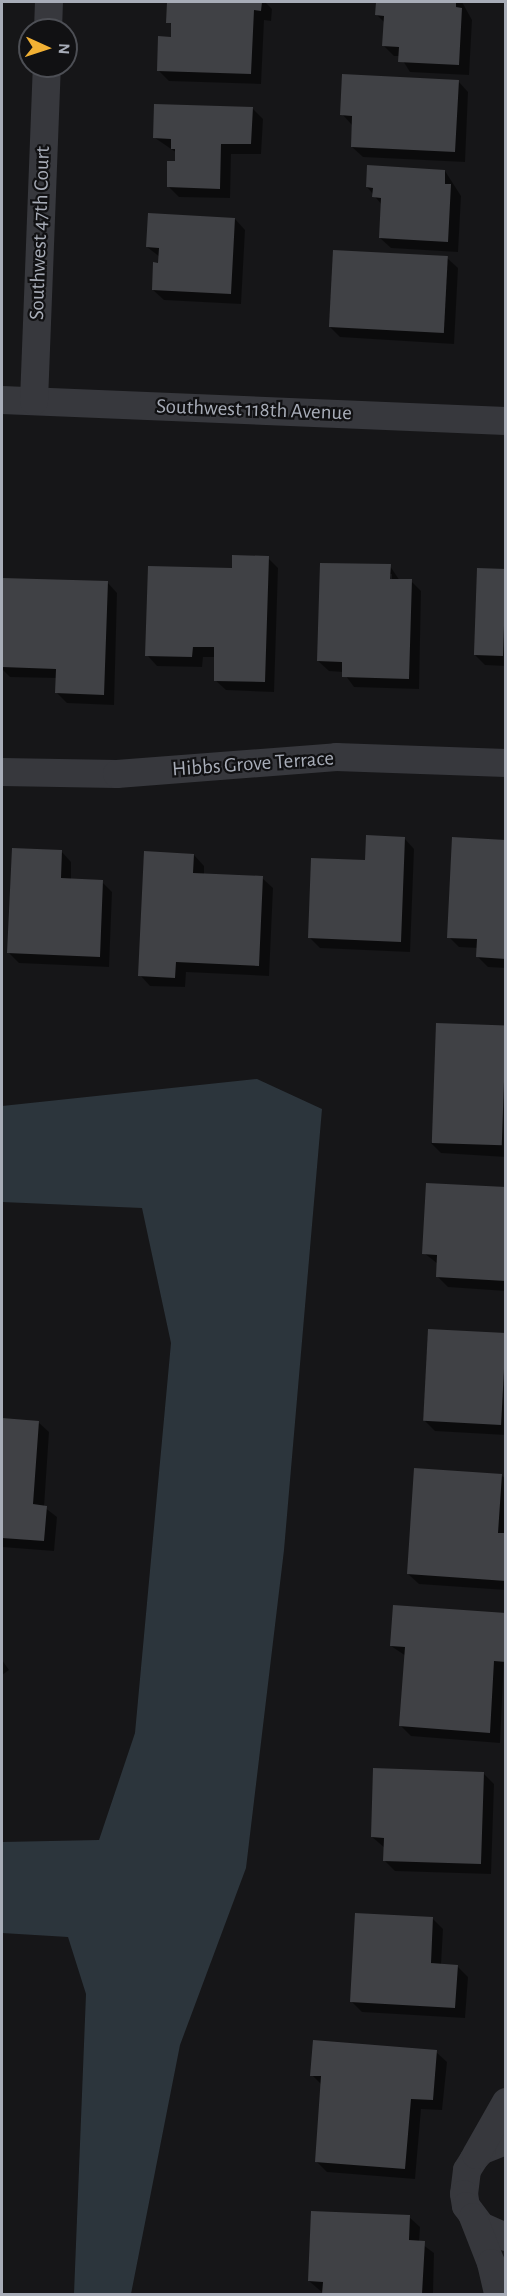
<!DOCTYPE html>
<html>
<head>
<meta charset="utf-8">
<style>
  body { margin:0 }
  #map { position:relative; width:507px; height:2296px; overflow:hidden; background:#161618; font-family:"Alegreya Sans",sans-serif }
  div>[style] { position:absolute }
  .water>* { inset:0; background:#2c353c }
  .shadow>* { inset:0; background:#0007 }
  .building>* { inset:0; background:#404145; transform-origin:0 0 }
  .street>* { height:28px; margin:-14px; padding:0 14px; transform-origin:14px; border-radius:14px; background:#37383d }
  span { translate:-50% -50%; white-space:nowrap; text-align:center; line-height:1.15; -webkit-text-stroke:4.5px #111113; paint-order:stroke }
  .street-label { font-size:21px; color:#a8adb8 }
  .frame { position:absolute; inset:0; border:3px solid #a8adb8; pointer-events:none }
  .north { position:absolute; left:18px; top:18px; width:60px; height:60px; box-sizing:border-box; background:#111113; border:2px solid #4d4f55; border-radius:50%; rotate:93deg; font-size:16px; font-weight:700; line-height:24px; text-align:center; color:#a8adb8 }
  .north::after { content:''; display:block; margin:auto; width:21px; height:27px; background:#f2b134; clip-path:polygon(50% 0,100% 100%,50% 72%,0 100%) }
</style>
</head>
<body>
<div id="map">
  <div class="water">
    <div style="clip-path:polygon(257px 1079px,322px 1109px,284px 1550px,246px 1868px,180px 2045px,131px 2294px,74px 2294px,86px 1994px,68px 1937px,2px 1933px,2px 1842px,99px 1840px,135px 1733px,171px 1343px,142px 1208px,2px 1202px,2px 1106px)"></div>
  </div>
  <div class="shadow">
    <div style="clip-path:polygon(169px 2px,265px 2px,272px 9px,271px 21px,264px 20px,261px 84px,169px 81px,158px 70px,172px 38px)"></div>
    <div style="clip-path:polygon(377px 2px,462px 2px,472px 20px,469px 75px,410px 72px,400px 56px,394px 56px,383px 45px,385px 23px,377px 15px)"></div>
    <div style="clip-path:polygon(458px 81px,468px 92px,465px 162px,363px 157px,352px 147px,352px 125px,342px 114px)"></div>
    <div style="clip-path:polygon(252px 108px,263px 119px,261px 154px,231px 154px,230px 198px,179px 197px,168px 186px,177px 153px,155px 138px)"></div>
    <div style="clip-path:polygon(445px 171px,461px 196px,458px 252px,391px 248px,380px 238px,382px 205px,367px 187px)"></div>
    <div style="clip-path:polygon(235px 219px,245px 230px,241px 304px,164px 300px,153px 290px,160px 257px,147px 247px)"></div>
    <div style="clip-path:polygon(447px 258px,458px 268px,454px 344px,340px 337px,330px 327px)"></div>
    <div style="clip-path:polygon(268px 558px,278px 568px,274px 692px,226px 690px,215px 680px,216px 657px,203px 657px,202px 667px,157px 666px,147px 655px,233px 570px)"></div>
    <div style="clip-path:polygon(evenodd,390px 566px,400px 581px,411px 581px,421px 591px,419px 689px,354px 687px,343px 672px,329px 671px,318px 661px,390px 566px,389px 574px,392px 574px,392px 586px,389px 586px,389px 574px)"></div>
    <div style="clip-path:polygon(506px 570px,506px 666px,485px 665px,475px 655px)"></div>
    <div style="clip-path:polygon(2px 579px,107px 582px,117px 593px,114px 705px,67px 703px,57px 693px,57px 678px,10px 677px,2px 669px)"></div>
    <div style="clip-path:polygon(404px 838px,414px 849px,410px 952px,320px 948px,310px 938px,366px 861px)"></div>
    <div style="clip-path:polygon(506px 842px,506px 968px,488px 967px,478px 957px,478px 948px,459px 947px,449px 937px)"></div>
    <div style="clip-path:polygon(61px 851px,71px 862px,71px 880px,102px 882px,112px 892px,109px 967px,19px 963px,9px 953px)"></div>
    <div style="clip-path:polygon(194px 855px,204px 866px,204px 875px,262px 878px,273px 888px,269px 976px,186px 972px,185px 987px,150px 986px,140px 975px)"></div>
    <div style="clip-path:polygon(506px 1028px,506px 1157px,441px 1153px,431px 1143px)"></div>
    <div style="clip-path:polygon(506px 1189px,506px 1291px,448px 1287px,438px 1277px,438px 1264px,424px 1253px)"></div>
    <div style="clip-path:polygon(506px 1335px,506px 1435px,435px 1431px,425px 1421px)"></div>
    <div style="clip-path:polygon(2px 1419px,38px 1422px,49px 1432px,44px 1507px,57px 1517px,54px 1551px,2px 1547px)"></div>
    <div style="clip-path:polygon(501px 1475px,506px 1479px,506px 1590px,419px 1584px,408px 1574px)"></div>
    <div style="clip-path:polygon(506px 1615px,500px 1743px,411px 1736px,401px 1726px,406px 1656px,391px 1646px)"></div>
    <div style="clip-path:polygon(2px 1660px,9px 1670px,2px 1675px)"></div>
    <div style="clip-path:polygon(483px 1773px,494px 1784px,491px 1874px,395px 1871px,385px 1861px,385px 1848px,372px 1837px)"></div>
    <div style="clip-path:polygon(432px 1918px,443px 1929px,441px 1965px,457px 1966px,468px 1977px,465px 2018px,362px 2012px,352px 2002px)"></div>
    <div style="clip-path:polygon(436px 2052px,447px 2062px,442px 2110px,421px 2109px,415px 2179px,327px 2172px,316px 2161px,322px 2085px,312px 2075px)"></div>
    <div style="clip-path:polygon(409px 2217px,420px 2227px,419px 2242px,434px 2253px,433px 2294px,324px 2294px,309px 2281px)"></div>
  </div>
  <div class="building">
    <div style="clip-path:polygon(167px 2px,262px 2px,261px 11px,254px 10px,251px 74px,157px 71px,158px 36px,171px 37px,171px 23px,166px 23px)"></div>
    <div style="clip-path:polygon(376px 2px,456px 2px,456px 7px,462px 8px,459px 65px,398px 62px,399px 47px,382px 46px,384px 16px,375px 15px)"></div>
    <div style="clip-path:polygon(342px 74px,459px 80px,455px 152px,351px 147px,352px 116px,340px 115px)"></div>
    <div style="clip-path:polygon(154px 104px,253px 107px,251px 144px,221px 144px,220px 189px,167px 187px,167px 161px,175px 161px,175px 149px,171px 149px,171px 139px,153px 138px)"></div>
    <div style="clip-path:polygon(367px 165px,445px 170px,445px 184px,451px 184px,448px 242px,379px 238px,381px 198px,372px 197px,373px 188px,366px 187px)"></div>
    <div style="clip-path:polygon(148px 213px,235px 218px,231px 294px,152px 290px,153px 262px,158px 263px,159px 248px,146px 247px)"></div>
    <div style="left:333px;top:250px;width:115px;height:77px;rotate:3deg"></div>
    <div style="clip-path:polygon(232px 555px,269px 556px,265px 682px,214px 681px,214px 647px,193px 647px,192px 657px,145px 656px,148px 566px,232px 568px)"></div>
    <div style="clip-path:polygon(320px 563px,391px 564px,390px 579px,412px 579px,409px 679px,342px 677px,342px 662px,317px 661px)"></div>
    <div style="left:477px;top:568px;width:29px;height:87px;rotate:2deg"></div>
    <div style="clip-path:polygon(2px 578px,108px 581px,104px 695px,55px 693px,56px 669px,2px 667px)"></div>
    <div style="clip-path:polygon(366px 835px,405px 837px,401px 942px,308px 938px,311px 858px,365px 860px)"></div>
    <div style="clip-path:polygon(452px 837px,506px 840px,506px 959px,476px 957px,477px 939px,447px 938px)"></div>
    <div style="clip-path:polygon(12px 848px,62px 850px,61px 878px,103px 880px,100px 957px,7px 953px)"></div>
    <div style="clip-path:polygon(144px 851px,194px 854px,193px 873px,263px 876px,259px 966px,176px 962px,175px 978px,138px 976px)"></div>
    <div style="left:436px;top:1023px;width:70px;height:120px;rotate:2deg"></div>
    <div style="clip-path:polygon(426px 1183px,506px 1187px,506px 1281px,436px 1277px,437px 1255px,422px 1254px)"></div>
    <div style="left:428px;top:1329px;width:78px;height:92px;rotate:3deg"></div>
    <div style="clip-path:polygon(2px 1418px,39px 1421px,33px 1504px,47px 1506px,44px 1541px,2px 1538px)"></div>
    <div style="clip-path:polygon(414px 1468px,502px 1474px,498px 1533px,506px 1533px,506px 1581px,407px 1574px)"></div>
    <div style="clip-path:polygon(393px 1605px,506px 1613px,506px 1662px,494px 1661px,490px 1733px,399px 1726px,405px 1647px,390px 1646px)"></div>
    <div style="clip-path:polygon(373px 1768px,484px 1772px,481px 1864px,383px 1861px,384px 1838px,371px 1837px)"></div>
    <div style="clip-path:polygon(355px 1913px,433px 1917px,431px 1963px,458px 1965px,455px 2008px,350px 2002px)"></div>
    <div style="clip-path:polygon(313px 2040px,437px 2050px,433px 2100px,411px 2099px,405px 2169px,315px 2162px,321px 2076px,310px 2076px)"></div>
    <div style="clip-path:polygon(311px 2211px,410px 2215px,409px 2240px,425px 2241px,422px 2294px,322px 2294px,323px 2282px,308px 2281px)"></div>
  </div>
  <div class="street">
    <div style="left:48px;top:30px;width:28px;rotate:-88deg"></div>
    <div style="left:2px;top:400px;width:504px;rotate:2.39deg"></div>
    <div style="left:34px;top:401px;width:335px;rotate:-87.8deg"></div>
    <div style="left:2px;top:772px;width:115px;rotate:1deg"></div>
    <div style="left:117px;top:774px;width:220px;rotate:-4.4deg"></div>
    <div style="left:336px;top:757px;width:170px;rotate:2deg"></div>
    <div style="left:506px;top:2141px;width:26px;rotate:159deg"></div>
    <div style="left:482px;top:2150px;width:12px;rotate:132deg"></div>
    <div style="left:474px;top:2159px;width:13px;rotate:122deg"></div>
    <div style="left:467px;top:2170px;width:24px;rotate:97deg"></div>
    <div style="left:464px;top:2194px;width:12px;rotate:81deg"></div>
    <div style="left:466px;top:2206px;width:25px;rotate:53deg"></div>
    <div style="left:481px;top:2226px;width:27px;rotate:24deg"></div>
    <div style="left:476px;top:2155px;width:61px;rotate:-60.5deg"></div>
    <div style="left:473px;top:2217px;width:49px;rotate:68.6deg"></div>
    <div style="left:491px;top:2263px;width:32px;rotate:77deg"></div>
  </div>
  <div class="street-label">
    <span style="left:40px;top:233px;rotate:-88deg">Southwest 47th Court</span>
    <span style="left:254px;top:410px;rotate:2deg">Southwest 118th Avenue</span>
    <span style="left:253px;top:764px;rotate:-4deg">Hibbs Grove Terrace</span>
  </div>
  <div class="frame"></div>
  <div class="north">N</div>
</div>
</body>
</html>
